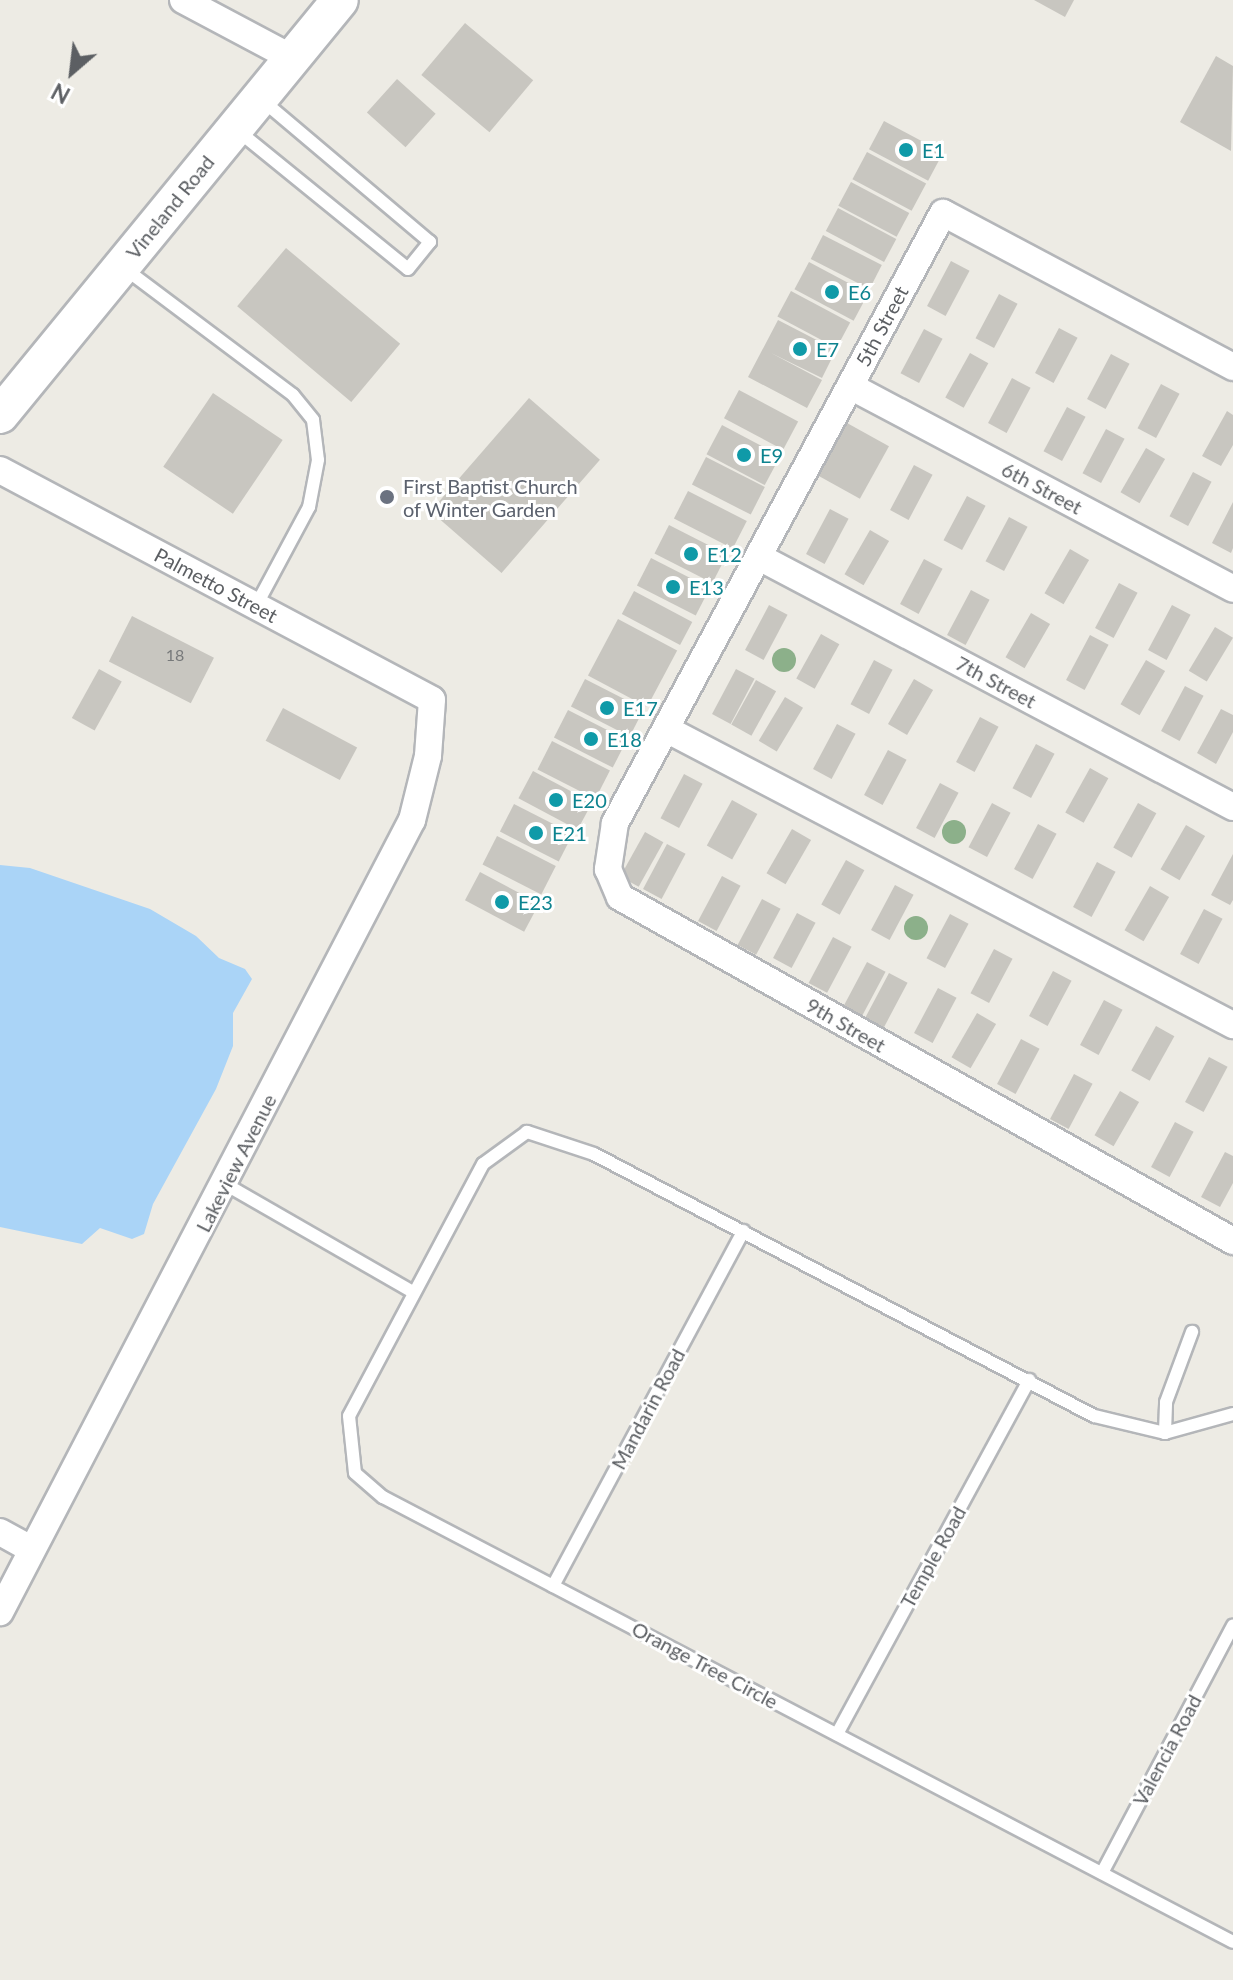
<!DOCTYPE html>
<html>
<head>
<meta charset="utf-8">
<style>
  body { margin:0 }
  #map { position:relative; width:1233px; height:1980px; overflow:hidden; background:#edebe4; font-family:Lato,sans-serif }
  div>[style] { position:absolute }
  .water>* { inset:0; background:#aad4f7 }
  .building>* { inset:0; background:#c8c6c0; transform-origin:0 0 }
  .roads { filter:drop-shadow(2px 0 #b4b6b9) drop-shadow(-2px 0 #b4b6b9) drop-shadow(0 2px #b4b6b9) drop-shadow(0 -2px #b4b6b9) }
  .lane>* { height:12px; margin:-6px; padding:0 6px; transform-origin:6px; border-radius:6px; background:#fff }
  .street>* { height:26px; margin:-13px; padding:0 13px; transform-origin:13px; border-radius:13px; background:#fff }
  .secondary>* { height:36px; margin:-18px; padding:0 18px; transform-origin:18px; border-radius:18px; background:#fff }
  .trees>* { width:24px; height:24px; margin:-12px; border-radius:50%; background:#8cb08a }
  .dots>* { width:22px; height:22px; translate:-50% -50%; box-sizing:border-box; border:4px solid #fff; border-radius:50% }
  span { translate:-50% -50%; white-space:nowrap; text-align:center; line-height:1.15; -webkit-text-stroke:6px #fff; paint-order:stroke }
  .number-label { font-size:16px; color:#77797a }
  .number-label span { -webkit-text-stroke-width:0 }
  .culture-label { font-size:20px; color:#0d838f }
  .left { translate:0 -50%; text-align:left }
  .street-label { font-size:20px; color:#5c5f63 }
  .worship-label { font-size:20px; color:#5b616d }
  .north { position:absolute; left:32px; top:32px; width:80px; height:80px; -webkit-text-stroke:6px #fff; paint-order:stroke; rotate:208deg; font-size:22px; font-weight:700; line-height:32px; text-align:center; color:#5c5f63 }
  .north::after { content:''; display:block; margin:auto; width:28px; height:36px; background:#5c5f63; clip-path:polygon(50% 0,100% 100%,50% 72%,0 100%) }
</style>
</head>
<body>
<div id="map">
  <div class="water">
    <div style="clip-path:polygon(0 865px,30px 868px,150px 909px,196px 936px,219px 958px,245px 969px,252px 979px,233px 1013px,233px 1046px,216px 1089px,153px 1204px,144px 1234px,132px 1239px,100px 1228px,82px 1244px,0 1227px)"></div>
  </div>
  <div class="building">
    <div style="clip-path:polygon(1034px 0,1074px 0,1065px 17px)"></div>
    <div style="left:465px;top:23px;width:89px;height:68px;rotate:40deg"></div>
    <div style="clip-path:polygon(1216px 56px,1233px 66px,1231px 151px,1180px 122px)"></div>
    <div style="left:397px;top:79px;width:52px;height:45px;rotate:42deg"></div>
    <div style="left:884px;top:121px;width:67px;height:32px;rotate:28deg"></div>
    <div style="left:867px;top:152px;width:67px;height:31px;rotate:28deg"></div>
    <div style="left:851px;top:182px;width:66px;height:27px;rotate:28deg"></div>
    <div style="left:838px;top:208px;width:66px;height:26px;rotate:28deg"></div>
    <div style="left:823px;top:235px;width:66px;height:27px;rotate:27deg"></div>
    <div style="left:286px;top:248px;width:149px;height:76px;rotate:40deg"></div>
    <div style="left:951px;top:261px;width:21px;height:51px;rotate:28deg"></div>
    <div style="left:809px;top:262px;width:67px;height:31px;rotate:28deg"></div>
    <div style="left:791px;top:291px;width:67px;height:29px;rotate:28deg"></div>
    <div style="left:999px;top:294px;width:21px;height:50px;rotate:28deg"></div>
    <div style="clip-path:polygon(778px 320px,836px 350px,822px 378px,771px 353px,822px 380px,807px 408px,748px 377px)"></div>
    <div style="left:1059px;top:328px;width:21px;height:51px;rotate:28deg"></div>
    <div style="left:924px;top:329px;width:21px;height:50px;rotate:28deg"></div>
    <div style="left:970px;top:353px;width:21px;height:51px;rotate:29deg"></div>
    <div style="left:1111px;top:354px;width:21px;height:51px;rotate:28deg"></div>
    <div style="left:1012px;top:378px;width:21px;height:51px;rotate:28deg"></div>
    <div style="left:1161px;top:384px;width:21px;height:50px;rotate:28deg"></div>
    <div style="left:739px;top:390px;width:67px;height:32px;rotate:28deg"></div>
    <div style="left:213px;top:393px;width:84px;height:89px;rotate:34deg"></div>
    <div style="left:529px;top:398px;width:94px;height:150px;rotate:41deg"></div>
    <div style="left:1067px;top:407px;width:21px;height:50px;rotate:28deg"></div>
    <div style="clip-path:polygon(1227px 411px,1233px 415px,1233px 445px,1221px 466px,1202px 456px)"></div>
    <div style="left:847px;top:423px;width:48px;height:60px;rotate:29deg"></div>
    <div style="left:722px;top:425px;width:66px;height:33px;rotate:28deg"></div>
    <div style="left:1106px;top:429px;width:21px;height:50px;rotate:28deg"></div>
    <div style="left:1146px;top:448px;width:22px;height:51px;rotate:30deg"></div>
    <div style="left:706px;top:457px;width:66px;height:31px;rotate:27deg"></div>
    <div style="left:914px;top:465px;width:21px;height:51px;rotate:28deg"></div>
    <div style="left:1193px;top:472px;width:21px;height:50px;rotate:28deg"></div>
    <div style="left:688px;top:491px;width:66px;height:31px;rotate:27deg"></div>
    <div style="left:967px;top:496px;width:21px;height:50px;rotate:28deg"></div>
    <div style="clip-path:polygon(1233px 502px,1233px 548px,1231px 553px,1212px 543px)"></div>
    <div style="left:830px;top:509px;width:21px;height:51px;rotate:28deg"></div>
    <div style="left:1009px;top:517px;width:21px;height:50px;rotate:28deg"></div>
    <div style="left:669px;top:525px;width:65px;height:32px;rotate:27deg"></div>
    <div style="left:870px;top:530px;width:22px;height:51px;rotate:30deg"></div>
    <div style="left:1070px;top:549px;width:22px;height:51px;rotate:30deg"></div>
    <div style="left:651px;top:558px;width:66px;height:31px;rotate:27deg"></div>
    <div style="left:924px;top:559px;width:21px;height:51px;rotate:28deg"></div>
    <div style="left:1119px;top:583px;width:21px;height:51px;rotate:28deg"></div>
    <div style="left:971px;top:590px;width:21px;height:51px;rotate:28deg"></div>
    <div style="left:634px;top:591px;width:66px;height:26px;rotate:28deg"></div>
    <div style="left:769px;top:605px;width:21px;height:51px;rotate:28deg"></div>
    <div style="left:1172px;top:605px;width:21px;height:51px;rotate:28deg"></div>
    <div style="left:1031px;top:613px;width:22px;height:51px;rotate:30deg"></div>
    <div style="left:132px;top:616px;width:92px;height:51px;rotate:27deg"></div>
    <div style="left:618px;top:619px;width:67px;height:64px;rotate:28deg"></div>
    <div style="left:1215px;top:627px;width:21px;height:51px;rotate:31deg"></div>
    <div style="left:821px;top:634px;width:21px;height:51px;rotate:29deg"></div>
    <div style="left:1090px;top:635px;width:21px;height:51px;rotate:28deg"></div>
    <div style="left:874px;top:660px;width:21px;height:50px;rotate:28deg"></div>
    <div style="left:1146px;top:660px;width:22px;height:51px;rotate:30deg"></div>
    <div style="left:99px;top:669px;width:26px;height:56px;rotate:29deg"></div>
    <div style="left:736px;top:669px;width:21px;height:51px;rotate:28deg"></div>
    <div style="left:585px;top:679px;width:66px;height:31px;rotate:27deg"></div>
    <div style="left:914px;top:679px;width:22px;height:52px;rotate:30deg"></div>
    <div style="left:756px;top:680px;width:23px;height:51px;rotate:29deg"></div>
    <div style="left:1185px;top:686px;width:21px;height:51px;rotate:28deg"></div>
    <div style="left:785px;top:697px;width:21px;height:51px;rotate:31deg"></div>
    <div style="left:283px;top:708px;width:84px;height:37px;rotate:28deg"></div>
    <div style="clip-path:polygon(1221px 709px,1233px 715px,1233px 732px,1216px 764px,1197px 753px)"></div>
    <div style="left:568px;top:710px;width:66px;height:31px;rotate:27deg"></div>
    <div style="left:980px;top:717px;width:21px;height:51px;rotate:28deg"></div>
    <div style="left:837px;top:724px;width:21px;height:51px;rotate:28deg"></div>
    <div style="left:552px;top:741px;width:65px;height:32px;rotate:27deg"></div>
    <div style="left:1036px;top:744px;width:21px;height:50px;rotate:28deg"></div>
    <div style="left:888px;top:750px;width:21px;height:51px;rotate:28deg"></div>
    <div style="left:1090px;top:768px;width:21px;height:51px;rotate:29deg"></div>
    <div style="left:533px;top:771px;width:67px;height:31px;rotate:28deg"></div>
    <div style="left:684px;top:774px;width:21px;height:50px;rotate:28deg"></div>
    <div style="left:940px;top:783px;width:21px;height:51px;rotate:28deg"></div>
    <div style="left:732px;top:800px;width:29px;height:52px;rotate:29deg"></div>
    <div style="left:992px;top:803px;width:21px;height:50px;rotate:28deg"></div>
    <div style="left:1138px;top:803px;width:21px;height:51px;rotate:29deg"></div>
    <div style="left:514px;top:804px;width:66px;height:31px;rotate:27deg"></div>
    <div style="left:1038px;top:824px;width:21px;height:51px;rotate:28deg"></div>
    <div style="left:1186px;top:825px;width:22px;height:51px;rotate:30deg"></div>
    <div style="left:792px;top:829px;width:22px;height:51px;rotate:30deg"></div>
    <div style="left:645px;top:832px;width:21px;height:51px;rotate:29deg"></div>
    <div style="left:497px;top:836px;width:66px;height:32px;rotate:27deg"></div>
    <div style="left:667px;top:844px;width:21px;height:51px;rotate:28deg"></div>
    <div style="clip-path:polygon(1233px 854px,1233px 900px,1230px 905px,1211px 895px)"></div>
    <div style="left:846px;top:860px;width:21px;height:51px;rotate:29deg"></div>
    <div style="left:1097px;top:862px;width:21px;height:51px;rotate:28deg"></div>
    <div style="left:480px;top:872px;width:67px;height:32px;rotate:28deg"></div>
    <div style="left:722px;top:876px;width:21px;height:51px;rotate:28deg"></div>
    <div style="left:895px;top:885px;width:21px;height:51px;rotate:28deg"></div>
    <div style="left:1150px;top:886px;width:22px;height:51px;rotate:30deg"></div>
    <div style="left:762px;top:899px;width:21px;height:52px;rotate:28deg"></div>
    <div style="left:1204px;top:909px;width:21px;height:51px;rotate:28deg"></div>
    <div style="left:797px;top:913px;width:21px;height:51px;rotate:28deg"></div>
    <div style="left:950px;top:914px;width:21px;height:50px;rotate:28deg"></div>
    <div style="left:833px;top:937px;width:21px;height:52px;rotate:28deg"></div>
    <div style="left:994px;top:949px;width:21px;height:50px;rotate:28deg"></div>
    <div style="left:867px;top:962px;width:21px;height:50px;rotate:28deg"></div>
    <div style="left:1053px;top:971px;width:21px;height:51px;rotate:28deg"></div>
    <div style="left:889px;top:973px;width:21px;height:51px;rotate:28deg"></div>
    <div style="left:938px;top:988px;width:21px;height:51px;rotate:28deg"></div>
    <div style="left:1104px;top:1000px;width:21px;height:51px;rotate:28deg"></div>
    <div style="left:977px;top:1013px;width:22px;height:51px;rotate:30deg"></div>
    <div style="left:1156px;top:1026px;width:21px;height:51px;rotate:29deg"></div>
    <div style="left:1021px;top:1039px;width:21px;height:51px;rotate:28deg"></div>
    <div style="left:1209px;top:1057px;width:21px;height:51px;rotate:28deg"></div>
    <div style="left:1074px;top:1074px;width:21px;height:51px;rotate:28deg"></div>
    <div style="left:1120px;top:1091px;width:22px;height:51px;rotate:30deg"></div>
    <div style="left:1175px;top:1122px;width:21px;height:51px;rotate:28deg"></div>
    <div style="clip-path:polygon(1225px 1152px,1233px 1156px,1233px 1183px,1220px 1207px,1201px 1197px)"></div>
  </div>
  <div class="roads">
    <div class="lane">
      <div style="left:237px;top:130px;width:220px;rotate:39.1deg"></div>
      <div style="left:408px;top:269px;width:35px;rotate:-51deg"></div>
      <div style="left:430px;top:242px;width:219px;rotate:-139.8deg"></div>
      <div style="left:124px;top:268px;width:211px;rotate:36.9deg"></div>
      <div style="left:293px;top:395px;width:32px;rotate:51deg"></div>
      <div style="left:313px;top:420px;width:40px;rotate:82.9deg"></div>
      <div style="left:318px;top:460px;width:48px;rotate:100.8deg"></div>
      <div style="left:309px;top:507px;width:112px;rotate:118.2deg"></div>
      <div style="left:225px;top:1184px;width:215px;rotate:29.9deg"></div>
      <div style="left:1233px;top:1414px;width:71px;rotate:164.4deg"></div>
      <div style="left:1165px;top:1433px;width:73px;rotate:-166.5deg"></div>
      <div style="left:1094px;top:1416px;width:564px;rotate:-152.35deg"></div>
      <div style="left:594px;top:1154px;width:71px;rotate:-161.8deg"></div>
      <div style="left:527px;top:1132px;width:54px;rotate:144deg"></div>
      <div style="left:483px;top:1164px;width:285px;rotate:118deg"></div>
      <div style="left:349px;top:1416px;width:57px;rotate:84deg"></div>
      <div style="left:355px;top:1473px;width:37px;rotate:41deg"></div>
      <div style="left:383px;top:1497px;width:959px;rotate:27.63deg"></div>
      <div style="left:1165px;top:1433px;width:31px;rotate:-88deg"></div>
      <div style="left:1166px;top:1402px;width:75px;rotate:-69.6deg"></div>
      <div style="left:553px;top:1586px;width:403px;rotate:-61.8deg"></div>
      <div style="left:837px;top:1734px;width:403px;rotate:-61.5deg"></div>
      <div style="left:1102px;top:1873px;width:280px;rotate:-62.1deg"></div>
    </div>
    <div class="street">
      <div style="left:183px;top:0;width:123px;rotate:28deg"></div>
      <div style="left:1233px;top:367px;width:328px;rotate:-152deg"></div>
      <div style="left:943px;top:213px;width:693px;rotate:118.27deg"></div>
      <div style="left:615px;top:823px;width:47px;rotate:98.7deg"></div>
      <div style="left:608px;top:869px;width:30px;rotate:67deg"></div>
      <div style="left:620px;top:897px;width:703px;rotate:29.3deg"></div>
      <div style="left:850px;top:386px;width:433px;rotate:27.9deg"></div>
      <div style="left:0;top:470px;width:489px;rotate:28deg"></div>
      <div style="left:432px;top:700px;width:56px;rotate:94.1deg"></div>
      <div style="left:428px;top:756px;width:66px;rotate:104deg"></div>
      <div style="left:412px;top:820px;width:893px;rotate:117.48deg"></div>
      <div style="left:759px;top:557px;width:536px;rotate:27.81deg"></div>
      <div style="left:666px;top:729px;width:640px;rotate:27.57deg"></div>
      <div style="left:0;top:1532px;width:35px;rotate:29deg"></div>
    </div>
    <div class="secondary">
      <div style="left:0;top:415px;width:536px;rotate:-50.67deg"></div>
    </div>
  </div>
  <div class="trees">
    <div style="left:784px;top:660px"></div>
    <div style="left:954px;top:832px"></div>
    <div style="left:916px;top:928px"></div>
  </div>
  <div class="dots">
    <div style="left:906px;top:150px;background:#0f9aa8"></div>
    <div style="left:832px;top:292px;background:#0f9aa8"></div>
    <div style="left:800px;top:349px;background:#0f9aa8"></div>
    <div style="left:744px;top:455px;background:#0f9aa8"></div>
    <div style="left:387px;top:497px;background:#6b7280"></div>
    <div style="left:691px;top:554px;background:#0f9aa8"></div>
    <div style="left:673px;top:587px;background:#0f9aa8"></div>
    <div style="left:607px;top:708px;background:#0f9aa8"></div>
    <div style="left:591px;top:739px;background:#0f9aa8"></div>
    <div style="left:556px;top:800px;background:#0f9aa8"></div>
    <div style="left:536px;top:833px;background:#0f9aa8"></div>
    <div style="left:502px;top:902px;background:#0f9aa8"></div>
  </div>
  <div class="number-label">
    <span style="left:175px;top:655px">18</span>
  </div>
  <div class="culture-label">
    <span class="left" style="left:922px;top:150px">E1</span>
    <span class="left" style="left:848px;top:292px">E6</span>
    <span class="left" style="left:816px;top:349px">E7</span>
    <span class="left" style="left:760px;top:455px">E9</span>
    <span class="left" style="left:707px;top:554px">E12</span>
    <span class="left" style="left:689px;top:587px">E13</span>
    <span class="left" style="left:623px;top:708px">E17</span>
    <span class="left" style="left:607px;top:739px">E18</span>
    <span class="left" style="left:572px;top:800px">E20</span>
    <span class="left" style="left:552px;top:833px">E21</span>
    <span class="left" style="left:518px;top:902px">E23</span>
  </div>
  <div class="street-label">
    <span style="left:170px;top:207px;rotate:-51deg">Vineland Road</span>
    <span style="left:882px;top:326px;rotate:-62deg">5th Street</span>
    <span style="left:1042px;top:488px;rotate:28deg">6th Street</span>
    <span style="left:216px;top:585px;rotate:28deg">Palmetto Street</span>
    <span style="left:996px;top:682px;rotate:28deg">7th Street</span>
    <span style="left:846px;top:1025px;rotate:30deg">9th Street</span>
    <span style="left:236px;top:1163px;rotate:-63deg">Lakeview Avenue</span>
    <span style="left:648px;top:1409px;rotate:-62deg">Mandarin Road</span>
    <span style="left:933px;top:1557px;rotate:-61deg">Temple Road</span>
    <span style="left:705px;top:1665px;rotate:28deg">Orange Tree Circle</span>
    <span style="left:1167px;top:1750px;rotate:-62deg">Valencia Road</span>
  </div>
  <div class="worship-label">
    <span class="left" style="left:403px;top:498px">First Baptist Church<br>of Winter Garden</span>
  </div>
  <div class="north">N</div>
</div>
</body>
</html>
